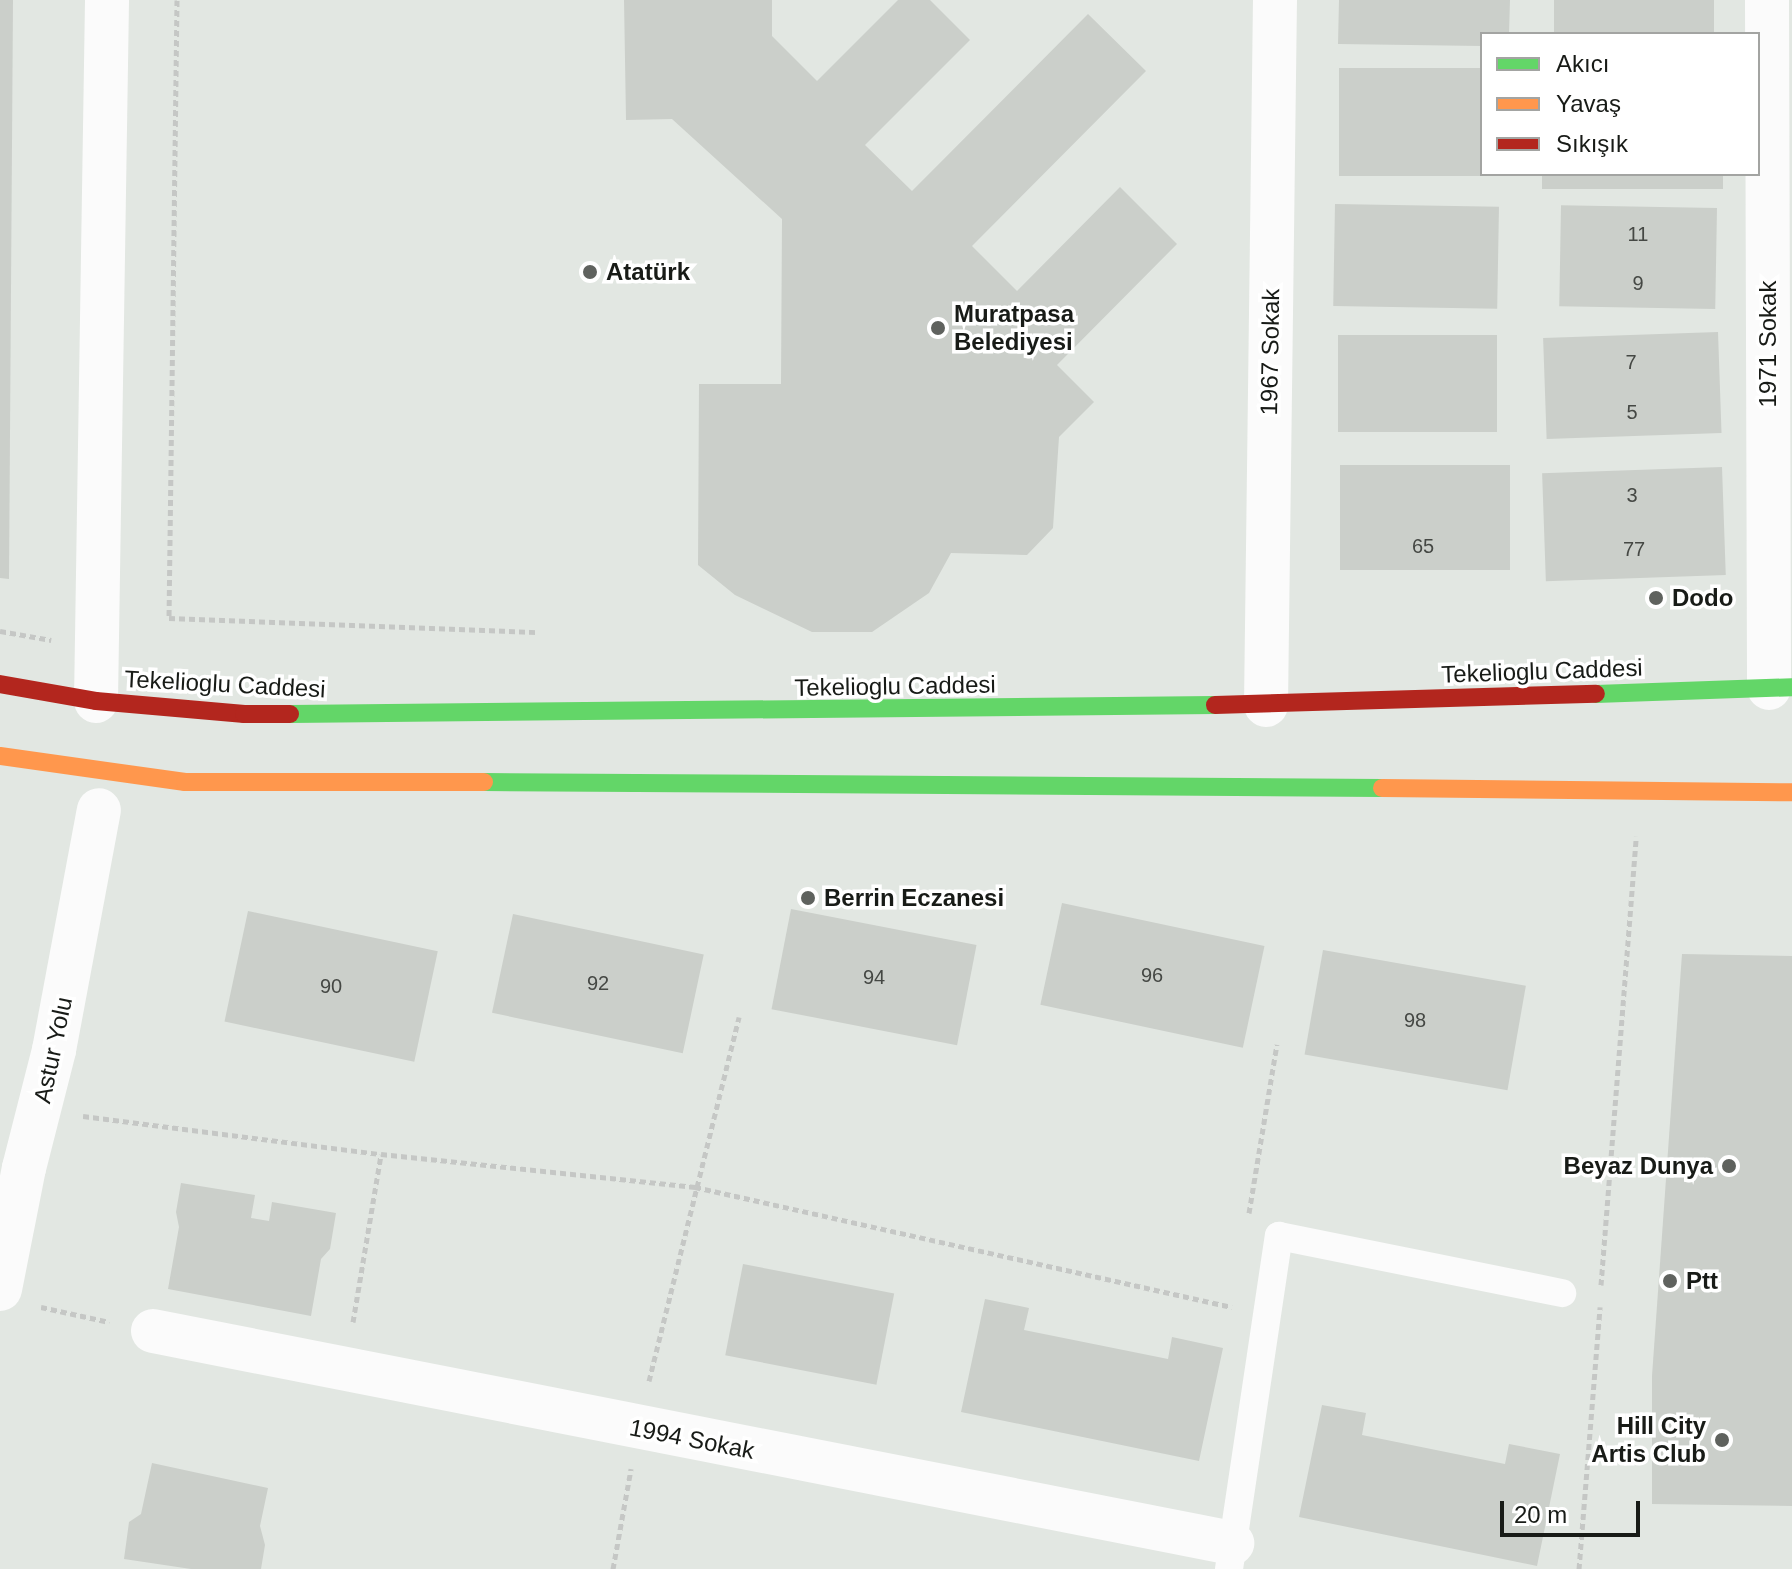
<!DOCTYPE html>
<html>
<head>
<meta charset="utf-8">
<style>
  body { margin:0 }
  #map { position:relative; width:1792px; height:1569px; overflow:hidden; background:#e2e7e2; font-family:Helvetica,sans-serif }
  div>[style] { position:absolute }
  .building>* { inset:0; background:#cbcfca; transform-origin:0 0 }
  .path>* { height:5px; margin-top:-2.5px; transform-origin:0; background:repeating-linear-gradient(90deg,#c5c7c5 0 6px,transparent 0 10px) }
  .lane>* { height:28px; margin:-14px; padding:0 14px; transform-origin:14px; border-radius:14px; background:#fbfbfb }
  .street>* { height:44px; margin:-22px; padding:0 22px; transform-origin:22px; border-radius:22px; background:#fbfbfb }
  .fast>* { height:18px; margin:-9px; padding:0 9px; transform-origin:9px; border-radius:9px; background:#63d668 }
  .slow>* { height:18px; margin:-9px; padding:0 9px; transform-origin:9px; border-radius:9px; background:#ff974d }
  .jam>* { height:18px; margin:-9px; padding:0 9px; transform-origin:9px; border-radius:9px; background:#b3261e }
  .dots>* { width:22px; height:22px; translate:-50% -50%; box-sizing:border-box; border:4px solid #fff; border-radius:50% }
  span { translate:-50% -50%; white-space:nowrap; text-align:center; line-height:1.15; -webkit-text-stroke:7px #fff; paint-order:stroke }
  .number-label { font-size:20px; color:#454844 }
  .number-label span { -webkit-text-stroke-width:0 }
  .poi-label { font-size:24px; color:#181b17; font-weight:700 }
  .left { translate:0 -50%; text-align:left }
  .right { translate:-100% -50%; text-align:right }
  .street-label { font-size:24px; color:#181b17 }
  .legend { position:absolute; left:1480px; top:32px; width:280px; height:144px; box-sizing:border-box; background:#fff; border:2px solid #a3a4a2; margin:0; padding:10px 14px; list-style:none; font-size:24px; color:#181b17 }
  .legend li { display:flex; align-items:center; gap:16px; height:40px }
  .legend b { width:40px; border:2px solid #a3a4a2 }
  .scale { position:absolute; left:1500px; top:1501px; width:140px; height:36px; box-sizing:border-box; border:4px solid #181b17; border-top:0; padding-left:10px; font-size:24px; line-height:28px; white-space:nowrap; color:#181b17; -webkit-text-stroke:6px #fff; paint-order:stroke }
</style>
</head>
<body>
<div id="map">
  <div class="building">
    <div style="clip-path:polygon(0 0,13px 0,9px 579px,0 578px)"></div>
    <div style="clip-path:polygon(624px 0,772px 0,772px 36px,817px 81px,898px 0,930px 0,970px 40px,865px 145px,912px 191px,1088px 14px,1146px 71px,972px 246px,1017px 291px,1120px 187px,1177px 244px,1057px 365px,1094px 402px,1059px 437px,1053px 528px,1027px 555px,951px 553px,929px 593px,872px 632px,812px 632px,735px 595px,698px 565px,699px 384px,781px 384px,782px 219px,672px 119px,626px 120px)"></div>
    <div style="clip-path:polygon(1339px 0,1510px 0,1509px 34px,1482px 34px,1482px 46px,1338px 44px)"></div>
    <div style="left:1554px;top:0;width:160px;height:34px"></div>
    <div style="left:1482px;top:68px;width:108px;height:143px;rotate:90deg"></div>
    <div style="left:1542px;top:174px;width:181px;height:15px"></div>
    <div style="left:1335px;top:204px;width:164px;height:102px;rotate:1deg"></div>
    <div style="left:1717px;top:208px;width:101px;height:156px;rotate:91deg"></div>
    <div style="left:1718px;top:332px;width:101px;height:175px;rotate:88deg"></div>
    <div style="left:1338px;top:335px;width:159px;height:97px"></div>
    <div style="left:1340px;top:465px;width:170px;height:105px"></div>
    <div style="left:1722px;top:467px;width:108px;height:180px;rotate:88deg"></div>
    <div style="left:1062px;top:903px;width:207px;height:104px;rotate:12deg"></div>
    <div style="left:791px;top:909px;width:189px;height:102px;rotate:11deg"></div>
    <div style="left:248px;top:911px;width:194px;height:113px;rotate:12deg"></div>
    <div style="left:513px;top:914px;width:195px;height:101px;rotate:12deg"></div>
    <div style="left:1323px;top:950px;width:206px;height:106px;rotate:10deg"></div>
    <div style="clip-path:polygon(1682px 954px,1792px 956px,1792px 1506px,1652px 1504px,1652px 1376px)"></div>
    <div style="clip-path:polygon(181px 1183px,255px 1195px,251px 1218px,269px 1221px,272px 1202px,336px 1213px,330px 1249px,321px 1259px,311px 1316px,168px 1289px,179px 1227px,176px 1212px)"></div>
    <div style="left:743px;top:1264px;width:154px;height:93px;rotate:11deg"></div>
    <div style="clip-path:polygon(985px 1299px,1029px 1308px,1024px 1330px,1168px 1359px,1172px 1337px,1223px 1348px,1199px 1461px,961px 1412px)"></div>
    <div style="clip-path:polygon(1322px 1405px,1366px 1413px,1362px 1435px,1505px 1464px,1509px 1444px,1560px 1454px,1537px 1566px,1299px 1517px)"></div>
    <div style="clip-path:polygon(152px 1463px,268px 1488px,260px 1526px,265px 1545px,261px 1569px,191px 1569px,124px 1559px,129px 1522px,141px 1514px)"></div>
  </div>
  <div class="path">
    <div style="left:177px;top:0;width:618px;rotate:90.74deg"></div>
    <div style="left:169px;top:618px;width:368px;rotate:2.2deg"></div>
    <div style="left:0;top:631px;width:52px;rotate:10deg"></div>
    <div style="left:83px;top:1116px;width:300px;rotate:7.3deg"></div>
    <div style="left:381px;top:1154px;width:316px;rotate:6deg"></div>
    <div style="left:695px;top:1187px;width:550px;rotate:12.6deg"></div>
    <div style="left:1249px;top:1213px;width:171px;rotate:-80.6deg"></div>
    <div style="left:1601px;top:1285px;width:450px;rotate:-85.5deg"></div>
    <div style="left:41px;top:1307px;width:70px;rotate:12.4deg"></div>
    <div style="left:353px;top:1322px;width:170px;rotate:-80.5deg"></div>
    <div style="left:649px;top:1381px;width:375px;rotate:-76.1deg"></div>
    <div style="left:613px;top:1569px;width:102px;rotate:-79.8deg"></div>
    <div style="left:1579px;top:1569px;width:263px;rotate:-85.4deg"></div>
  </div>
  <div class="lane">
    <div style="left:1229px;top:1569px;width:337px;rotate:-81.5deg"></div>
    <div style="left:1279px;top:1236px;width:289px;rotate:11.4deg"></div>
  </div>
  <div class="street">
    <div style="left:1767px;top:0;width:688px;rotate:89.83deg"></div>
    <div style="left:96px;top:701px;width:701px;rotate:-89.1deg"></div>
    <div style="left:1266px;top:705px;width:705px;rotate:-89.27deg"></div>
    <div style="left:0;top:1289px;width:123px;rotate:-78.8deg"></div>
    <div style="left:24px;top:1168px;width:122px;rotate:-75.7deg"></div>
    <div style="left:54px;top:1050px;width:244px;rotate:-79.4deg"></div>
    <div style="left:153px;top:1331px;width:1100px;rotate:11.12deg"></div>
  </div>
  <div class="fast">
    <div style="left:1596px;top:694px;width:196px;rotate:-2deg"></div>
    <div style="left:290px;top:714px;width:925px;rotate:-0.56deg"></div>
    <div style="left:484px;top:782px;width:898px;rotate:0.38deg"></div>
  </div>
  <div class="slow">
    <div style="left:0;top:756px;width:187px;rotate:8deg"></div>
    <div style="left:185px;top:782px;width:299px"></div>
    <div style="left:1382px;top:788px;width:410px;rotate:0.6deg"></div>
  </div>
  <div class="jam">
    <div style="left:0;top:684px;width:97px;rotate:10deg"></div>
    <div style="left:96px;top:701px;width:149px;rotate:5deg"></div>
    <div style="left:244px;top:714px;width:46px"></div>
    <div style="left:1215px;top:705px;width:381px;rotate:-1.7deg"></div>
  </div>
  <div class="dots">
    <div style="left:590px;top:272px;background:#5f625e"></div>
    <div style="left:938px;top:328px;background:#5f625e"></div>
    <div style="left:1656px;top:598px;background:#5f625e"></div>
    <div style="left:808px;top:898px;background:#5f625e"></div>
    <div style="left:1729px;top:1166px;background:#5f625e"></div>
    <div style="left:1670px;top:1281px;background:#5f625e"></div>
    <div style="left:1722px;top:1440px;background:#5f625e"></div>
  </div>
  <div class="number-label">
    <span style="left:1638px;top:234px">11</span>
    <span style="left:1638px;top:283px">9</span>
    <span style="left:1631px;top:362px">7</span>
    <span style="left:1632px;top:412px">5</span>
    <span style="left:1632px;top:495px">3</span>
    <span style="left:1423px;top:546px">65</span>
    <span style="left:1634px;top:549px">77</span>
    <span style="left:1152px;top:975px">96</span>
    <span style="left:874px;top:977px">94</span>
    <span style="left:598px;top:983px">92</span>
    <span style="left:331px;top:986px">90</span>
    <span style="left:1415px;top:1020px">98</span>
  </div>
  <div class="poi-label">
    <span class="left" style="left:606px;top:272px">Atatürk</span>
    <span class="left" style="left:954px;top:328px">Muratpasa<br>Belediyesi</span>
    <span class="left" style="left:1672px;top:598px">Dodo</span>
    <span class="left" style="left:824px;top:898px">Berrin Eczanesi</span>
    <span class="right" style="left:1713px;top:1166px">Beyaz Dunya</span>
    <span class="left" style="left:1686px;top:1281px">Ptt</span>
    <span class="right" style="left:1706px;top:1440px">Hill City<br>Artis Club</span>
  </div>
  <div class="street-label">
    <span style="left:1768px;top:344px;rotate:-90deg">1971 Sokak</span>
    <span style="left:1270px;top:352px;rotate:-89deg">1967 Sokak</span>
    <span style="left:1542px;top:671px;rotate:-2deg">Tekelioglu Caddesi</span>
    <span style="left:225px;top:684px;rotate:3deg">Tekelioglu Caddesi</span>
    <span style="left:895px;top:686px;rotate:-1deg">Tekelioglu Caddesi</span>
    <span style="left:53px;top:1050px;rotate:-78deg">Astur Yolu</span>
    <span style="left:692px;top:1439px;rotate:11deg">1994 Sokak</span>
  </div>
  <ul class="legend">
  <li><b style="height:10px;background:#63d668"></b>Akıcı</li>
  <li><b style="height:10px;background:#ff974d"></b>Yavaş</li>
  <li><b style="height:10px;background:#b3261e"></b>Sıkışık</li>
  </ul>
  <div class="scale">20 m</div>
</div>
</body>
</html>
